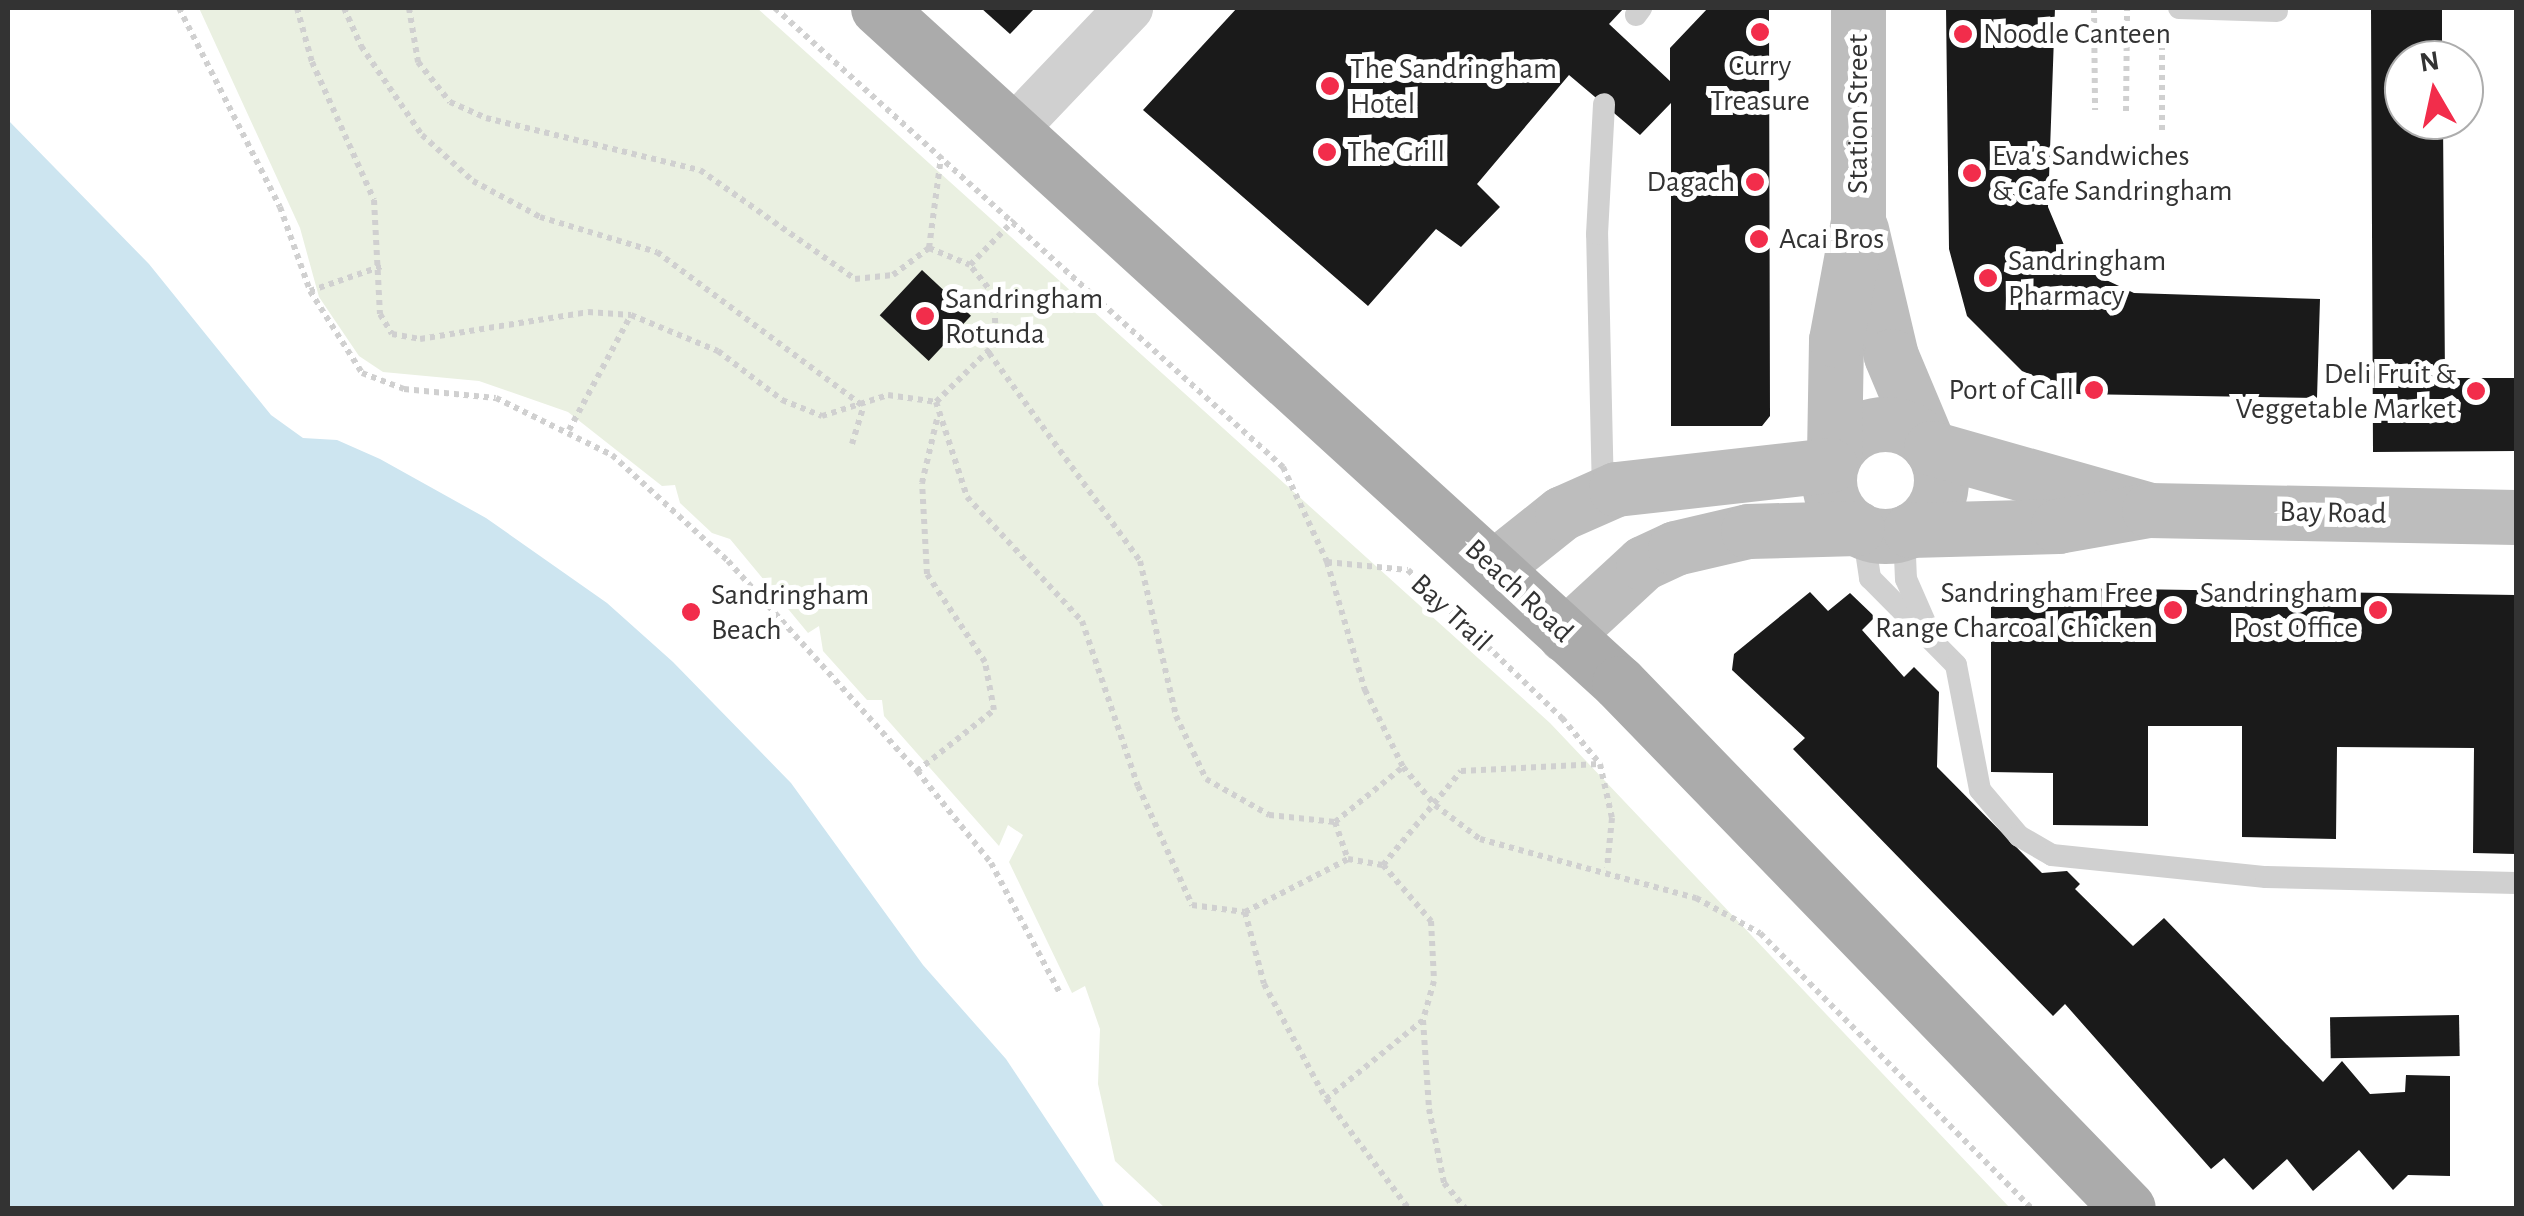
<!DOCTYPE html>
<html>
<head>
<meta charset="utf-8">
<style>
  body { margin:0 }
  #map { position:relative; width:2524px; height:1216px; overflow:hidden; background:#fff; font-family:"Alegreya Sans",sans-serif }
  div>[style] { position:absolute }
  .green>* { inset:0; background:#eaf0e1 }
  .water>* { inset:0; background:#cde5f0 }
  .building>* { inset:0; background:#1a1a1a; transform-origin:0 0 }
  .path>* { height:6px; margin-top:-3px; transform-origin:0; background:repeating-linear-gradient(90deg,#d0d0d0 0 5px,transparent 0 10px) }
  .lane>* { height:22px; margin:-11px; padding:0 11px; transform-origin:11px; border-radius:11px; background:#d0d0d0 }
  .street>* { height:48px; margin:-24px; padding:0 24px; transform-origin:24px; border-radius:24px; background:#d0d0d0 }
  .secondary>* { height:55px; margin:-27.5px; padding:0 27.5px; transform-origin:27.5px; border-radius:27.5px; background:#bdbdbd }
  .secondary>.ring { margin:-27.5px; padding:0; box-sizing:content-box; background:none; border:55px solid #bdbdbd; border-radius:50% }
  .primary>* { height:55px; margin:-27.5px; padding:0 27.5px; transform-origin:27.5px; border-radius:27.5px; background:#ababab }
  .dots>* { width:28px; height:28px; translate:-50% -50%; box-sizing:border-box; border:5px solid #fff; border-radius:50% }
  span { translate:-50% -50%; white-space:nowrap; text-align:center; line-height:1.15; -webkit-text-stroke:10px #fff; paint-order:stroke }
  .poi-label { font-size:30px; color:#333 }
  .left { translate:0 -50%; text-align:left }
  .right { translate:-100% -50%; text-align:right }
  .street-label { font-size:30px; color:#333 }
  .frame { position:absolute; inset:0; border:10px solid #333; pointer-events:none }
  .north { position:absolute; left:2384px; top:40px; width:100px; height:100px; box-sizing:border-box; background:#fff; border:2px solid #adadad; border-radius:50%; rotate:351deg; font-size:28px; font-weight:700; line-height:40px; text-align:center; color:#333 }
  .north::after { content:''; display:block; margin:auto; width:35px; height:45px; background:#f22d4b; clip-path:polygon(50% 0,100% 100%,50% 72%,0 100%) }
</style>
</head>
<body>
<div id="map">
  <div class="green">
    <div style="clip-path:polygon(199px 8px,757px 8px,1550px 723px,2010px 1208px,1165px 1208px,1115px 1161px,1098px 1084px,1100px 1029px,1085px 986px,1072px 993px,1009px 862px,1023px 835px,1008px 825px,999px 846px,884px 716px,882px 700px,867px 700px,823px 651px,819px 626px,808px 633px,730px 539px,712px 533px,680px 503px,675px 485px,662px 486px,568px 412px,479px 381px,383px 372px,359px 356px,319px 297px,300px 228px)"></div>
  </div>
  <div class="water">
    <div style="clip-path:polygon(8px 120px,149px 264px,271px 415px,303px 438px,337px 440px,380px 459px,486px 518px,607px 603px,673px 662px,791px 783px,923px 965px,1006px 1059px,1105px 1208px,8px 1208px)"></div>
  </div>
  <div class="building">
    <div style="clip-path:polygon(981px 8px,1030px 8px,1033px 10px,1010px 34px)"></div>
    <div style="clip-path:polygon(1237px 8px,1624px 8px,1609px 24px,1670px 81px,1670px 48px,1708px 8px,1769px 8px,1770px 416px,1762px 426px,1671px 426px,1671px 103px,1640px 135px,1569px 75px,1477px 184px,1500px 207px,1461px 247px,1436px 229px,1368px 306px,1143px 110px)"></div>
    <div style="clip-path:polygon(1946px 8px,2055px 8px,2048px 207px,2072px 264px,2134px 293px,2320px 299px,2317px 398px,2077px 394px,2022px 371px,1967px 316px,1949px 249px)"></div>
    <div style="clip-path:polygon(2371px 8px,2442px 8px,2442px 60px,2404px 60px,2404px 120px,2443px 120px,2445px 378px,2516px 378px,2516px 451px,2373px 452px)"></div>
    <div style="left:922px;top:270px;width:67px;height:62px;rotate:43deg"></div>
    <div style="clip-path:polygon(1991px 587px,2516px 595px,2516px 854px,2473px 853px,2474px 748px,2337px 747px,2336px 839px,2242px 837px,2242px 726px,2148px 726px,2148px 826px,2053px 825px,2053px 773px,1991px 772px)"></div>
    <div style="clip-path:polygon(1810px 592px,1828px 611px,1850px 593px,1875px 617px,1862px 630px,1904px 677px,1914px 667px,1939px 692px,1937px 767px,2042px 873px,2067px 871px,2080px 884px,2075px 889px,2133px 946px,2164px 918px,2323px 1082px,2342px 1061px,2370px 1094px,2405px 1092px,2406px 1075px,2450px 1076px,2450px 1176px,2408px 1175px,2393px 1190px,2359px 1150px,2313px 1191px,2287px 1159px,2253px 1190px,2224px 1158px,2211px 1169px,2065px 1004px,2053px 1016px,1793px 749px,1805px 738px,1732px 670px,1734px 654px)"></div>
    <div style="left:2459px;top:1015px;width:41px;height:129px;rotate:89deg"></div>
  </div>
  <div class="path">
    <div style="left:179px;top:8px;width:223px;rotate:63.1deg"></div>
    <div style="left:280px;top:207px;width:89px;rotate:70.3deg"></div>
    <div style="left:310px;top:291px;width:97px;rotate:57.6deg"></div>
    <div style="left:362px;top:373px;width:45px;rotate:20.9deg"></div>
    <div style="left:404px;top:389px;width:92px;rotate:5.6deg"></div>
    <div style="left:496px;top:398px;width:129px;rotate:26.2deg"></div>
    <div style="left:612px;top:455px;width:157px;rotate:42.4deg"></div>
    <div style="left:728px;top:561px;width:283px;rotate:48deg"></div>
    <div style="left:917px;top:771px;width:118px;rotate:51.2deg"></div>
    <div style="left:991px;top:863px;width:149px;rotate:62.1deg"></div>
    <div style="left:297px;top:8px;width:56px;rotate:74.5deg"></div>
    <div style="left:312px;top:62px;width:151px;rotate:65.8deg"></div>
    <div style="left:374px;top:200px;width:114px;rotate:87deg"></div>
    <div style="left:380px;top:314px;width:23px;rotate:59deg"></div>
    <div style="left:392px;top:334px;width:28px;rotate:10deg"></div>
    <div style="left:420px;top:339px;width:170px;rotate:-9.1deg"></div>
    <div style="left:588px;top:312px;width:43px;rotate:4deg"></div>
    <div style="left:631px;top:315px;width:94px;rotate:22.5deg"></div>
    <div style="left:718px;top:351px;width:81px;rotate:37.4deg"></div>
    <div style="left:782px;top:400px;width:43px;rotate:21.8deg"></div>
    <div style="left:822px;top:416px;width:69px;rotate:-17.7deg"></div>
    <div style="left:888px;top:395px;width:49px;rotate:8.3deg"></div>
    <div style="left:344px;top:8px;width:42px;rotate:65.9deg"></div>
    <div style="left:361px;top:46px;width:108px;rotate:55.6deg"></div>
    <div style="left:422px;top:135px;width:69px;rotate:42deg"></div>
    <div style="left:473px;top:181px;width:76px;rotate:28.2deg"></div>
    <div style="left:540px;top:217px;width:122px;rotate:16.7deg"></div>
    <div style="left:657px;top:252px;width:257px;rotate:36.8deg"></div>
    <div style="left:409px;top:8px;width:55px;rotate:80.5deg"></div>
    <div style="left:418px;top:62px;width:51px;rotate:51.3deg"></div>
    <div style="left:450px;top:102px;width:39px;rotate:24deg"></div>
    <div style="left:486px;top:118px;width:220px;rotate:13.7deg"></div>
    <div style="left:700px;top:170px;width:189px;rotate:35.1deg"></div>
    <div style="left:855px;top:279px;width:38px;rotate:-6deg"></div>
    <div style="left:893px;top:275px;width:45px;rotate:-36.9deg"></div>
    <div style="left:929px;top:248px;width:44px;rotate:22.5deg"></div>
    <div style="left:775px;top:8px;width:685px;rotate:42.1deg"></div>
    <div style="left:1283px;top:467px;width:105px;rotate:65.1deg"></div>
    <div style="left:1327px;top:562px;width:134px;rotate:73.5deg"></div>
    <div style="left:1365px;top:690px;width:86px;rotate:63.7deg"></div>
    <div style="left:1403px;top:767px;width:50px;rotate:49.9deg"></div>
    <div style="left:1435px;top:805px;width:56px;rotate:37.1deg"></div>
    <div style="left:1480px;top:839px;width:224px;rotate:15.3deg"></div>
    <div style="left:1696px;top:898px;width:73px;rotate:28.7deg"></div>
    <div style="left:1760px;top:933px;width:386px;rotate:45.4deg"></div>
    <div style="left:2094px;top:8px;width:102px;rotate:89.4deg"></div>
    <div style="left:2126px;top:111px;width:103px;rotate:-89.4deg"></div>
    <div style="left:2162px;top:130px;width:89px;rotate:-90deg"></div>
    <div style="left:929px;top:248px;width:92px;rotate:-82.5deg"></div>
    <div style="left:310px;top:291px;width:76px;rotate:-19.1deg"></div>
    <div style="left:989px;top:353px;width:257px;rotate:54deg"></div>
    <div style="left:1140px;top:561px;width:159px;rotate:76.9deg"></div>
    <div style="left:1176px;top:716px;width:70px;rotate:64.5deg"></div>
    <div style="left:1206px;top:779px;width:73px;rotate:29.7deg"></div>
    <div style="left:1269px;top:815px;width:66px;rotate:6.1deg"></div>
    <div style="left:1335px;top:822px;width:39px;rotate:71deg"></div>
    <div style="left:936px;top:402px;width:100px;rotate:71.9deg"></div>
    <div style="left:967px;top:497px;width:169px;rotate:47.2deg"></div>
    <div style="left:1082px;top:621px;width:174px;rotate:71.3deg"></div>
    <div style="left:1138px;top:786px;width:131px;rotate:65.6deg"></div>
    <div style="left:1192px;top:905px;width:53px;rotate:7.5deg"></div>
    <div style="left:1245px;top:912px;width:116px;rotate:-27.2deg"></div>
    <div style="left:1348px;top:859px;width:36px;rotate:10deg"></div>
    <div style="left:1383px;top:865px;width:74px;rotate:49.4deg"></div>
    <div style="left:1431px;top:921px;width:60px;rotate:87.1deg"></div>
    <div style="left:1434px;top:981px;width:41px;rotate:105.8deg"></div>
    <div style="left:1423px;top:1020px;width:89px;rotate:86.1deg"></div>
    <div style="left:1429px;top:1109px;width:76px;rotate:78.5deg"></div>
    <div style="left:1444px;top:1183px;width:33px;rotate:50deg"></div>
    <div style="left:936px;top:402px;width:84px;rotate:-44.5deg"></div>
    <div style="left:996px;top:343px;width:48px;rotate:-92.4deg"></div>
    <div style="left:994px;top:295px;width:38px;rotate:-129deg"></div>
    <div style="left:970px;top:265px;width:63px;rotate:-45.6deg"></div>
    <div style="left:569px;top:430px;width:131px;rotate:-61.7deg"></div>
    <div style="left:852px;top:444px;width:39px;rotate:-73deg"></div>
    <div style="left:1327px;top:562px;width:81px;rotate:5.6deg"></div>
    <div style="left:1408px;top:570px;width:214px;rotate:43.9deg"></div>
    <div style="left:1562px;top:718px;width:60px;rotate:50.4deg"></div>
    <div style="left:1600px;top:764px;width:55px;rotate:77.5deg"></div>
    <div style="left:1612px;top:818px;width:50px;rotate:95.7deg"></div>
    <div style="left:917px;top:771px;width:98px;rotate:-38.4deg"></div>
    <div style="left:994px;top:710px;width:49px;rotate:-100.6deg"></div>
    <div style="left:985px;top:662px;width:105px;rotate:-123.4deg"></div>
    <div style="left:927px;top:574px;width:91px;rotate:-93.1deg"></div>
    <div style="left:922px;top:483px;width:66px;rotate:-76.8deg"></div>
    <div style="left:1335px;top:822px;width:87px;rotate:-39deg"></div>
    <div style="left:1383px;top:865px;width:122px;rotate:-50.3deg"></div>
    <div style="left:1461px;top:771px;width:138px;rotate:-2.9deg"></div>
    <div style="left:1245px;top:912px;width:74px;rotate:75.2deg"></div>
    <div style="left:1264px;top:984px;width:131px;rotate:61.7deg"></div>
    <div style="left:1326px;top:1099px;width:136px;rotate:53deg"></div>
    <div style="left:1326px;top:1099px;width:124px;rotate:-39.1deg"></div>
    <div style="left:2461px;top:1208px;width:2px;rotate:-90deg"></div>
  </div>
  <div class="lane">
    <div style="left:2179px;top:8px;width:98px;rotate:1.8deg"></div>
    <div style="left:1636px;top:15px;width:9px;rotate:-54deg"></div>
    <div style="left:1603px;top:494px;width:260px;rotate:-91.3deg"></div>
    <div style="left:1597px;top:234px;width:130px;rotate:-86.9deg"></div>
    <div style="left:1863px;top:531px;width:48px;rotate:81.5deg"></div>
    <div style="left:1870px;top:578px;width:122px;rotate:45.3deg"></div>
    <div style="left:1956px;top:665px;width:127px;rotate:79.1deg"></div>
    <div style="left:1980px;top:790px;width:60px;rotate:49.7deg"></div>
    <div style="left:2019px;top:836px;width:38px;rotate:30deg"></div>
    <div style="left:2052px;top:855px;width:215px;rotate:5.9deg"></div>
    <div style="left:2266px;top:877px;width:250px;rotate:1.4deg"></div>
    <div style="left:1904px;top:532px;width:47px;rotate:87.6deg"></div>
    <div style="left:1906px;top:579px;width:55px;rotate:66.3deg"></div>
  </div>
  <div class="street">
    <div style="left:1012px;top:131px;width:170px;rotate:-46.4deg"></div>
  </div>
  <div class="secondary">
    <div style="left:1861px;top:229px;width:130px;rotate:76.7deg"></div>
    <div style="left:1891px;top:356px;width:95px;rotate:67.2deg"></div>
    <div class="ring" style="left:1829px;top:424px;width:57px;height:57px"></div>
    <div style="left:1931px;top:448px;width:224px;rotate:15.8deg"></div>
    <div style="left:1834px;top:455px;width:115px;rotate:-89deg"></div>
    <div style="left:1836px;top:340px;width:121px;rotate:-79.5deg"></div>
    <div style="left:1858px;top:221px;width:213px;rotate:-90deg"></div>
    <div style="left:1910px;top:530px;width:148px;rotate:-1.5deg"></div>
    <div style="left:2058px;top:526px;width:92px;rotate:-10deg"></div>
    <div style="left:2149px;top:510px;width:367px;rotate:1.1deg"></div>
    <div style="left:1494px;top:567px;width:87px;rotate:-38.5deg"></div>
    <div style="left:1562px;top:513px;width:59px;rotate:-24deg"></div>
    <div style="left:1616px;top:489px;width:215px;rotate:-6.4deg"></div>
    <div style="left:1565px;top:635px;width:106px;rotate:-42.7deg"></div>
    <div style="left:1643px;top:563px;width:35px;rotate:-25deg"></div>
    <div style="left:1675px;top:548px;width:75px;rotate:-13.1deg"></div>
    <div style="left:1748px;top:531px;width:109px;rotate:-1.6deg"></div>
  </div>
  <div class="primary">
    <div style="left:878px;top:8px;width:1002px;rotate:42.33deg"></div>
    <div style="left:1619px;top:683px;width:731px;rotate:45.89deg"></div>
  </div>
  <div class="dots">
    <div style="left:1760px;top:32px;background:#f22d4b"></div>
    <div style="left:1963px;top:34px;background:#f22d4b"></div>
    <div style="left:1330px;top:86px;background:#f22d4b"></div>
    <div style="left:1327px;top:152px;background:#f22d4b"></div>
    <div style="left:1972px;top:173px;background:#f22d4b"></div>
    <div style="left:1755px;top:182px;background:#f22d4b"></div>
    <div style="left:1759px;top:239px;background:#f22d4b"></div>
    <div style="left:1988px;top:278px;background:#f22d4b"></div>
    <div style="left:925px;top:316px;background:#f22d4b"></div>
    <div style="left:2094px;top:390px;background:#f22d4b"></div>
    <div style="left:2476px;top:391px;background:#f22d4b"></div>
    <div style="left:2173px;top:610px;background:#f22d4b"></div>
    <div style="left:2378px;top:610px;background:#f22d4b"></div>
    <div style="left:691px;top:612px;background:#f22d4b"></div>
  </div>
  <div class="poi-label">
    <span class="left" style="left:1983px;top:34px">Noodle Canteen</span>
    <span style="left:1760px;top:83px">Curry<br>Treasure</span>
    <span class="left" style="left:1350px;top:86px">The Sandringham<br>Hotel</span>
    <span class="left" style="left:1347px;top:152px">The Grill</span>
    <span class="left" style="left:1992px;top:173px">Eva's Sandwiches<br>&amp; Cafe Sandringham</span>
    <span class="right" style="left:1735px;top:182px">Dagach</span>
    <span class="left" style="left:1779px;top:239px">Acai Bros</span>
    <span class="left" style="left:2008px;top:278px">Sandringham<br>Pharmacy</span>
    <span class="left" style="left:945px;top:316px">Sandringham<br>Rotunda</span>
    <span class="right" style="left:2456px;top:391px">Deli Fruit &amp;<br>Veggetable Market</span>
    <span class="right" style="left:2074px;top:390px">Port of Call</span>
    <span class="right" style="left:2153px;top:610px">Sandringham Free<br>Range Charcoal Chicken</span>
    <span class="right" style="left:2358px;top:610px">Sandringham<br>Post Office</span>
    <span class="left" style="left:711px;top:612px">Sandringham<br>Beach</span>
  </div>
  <div class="street-label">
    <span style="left:1858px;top:114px;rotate:-90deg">Station Street</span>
    <span style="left:2333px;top:513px;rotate:1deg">Bay Road</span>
    <span style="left:1519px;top:591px;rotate:43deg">Beach Road</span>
    <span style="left:1451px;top:613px;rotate:43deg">Bay Trail</span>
  </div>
  <div class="frame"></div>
  <div class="north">N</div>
</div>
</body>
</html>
